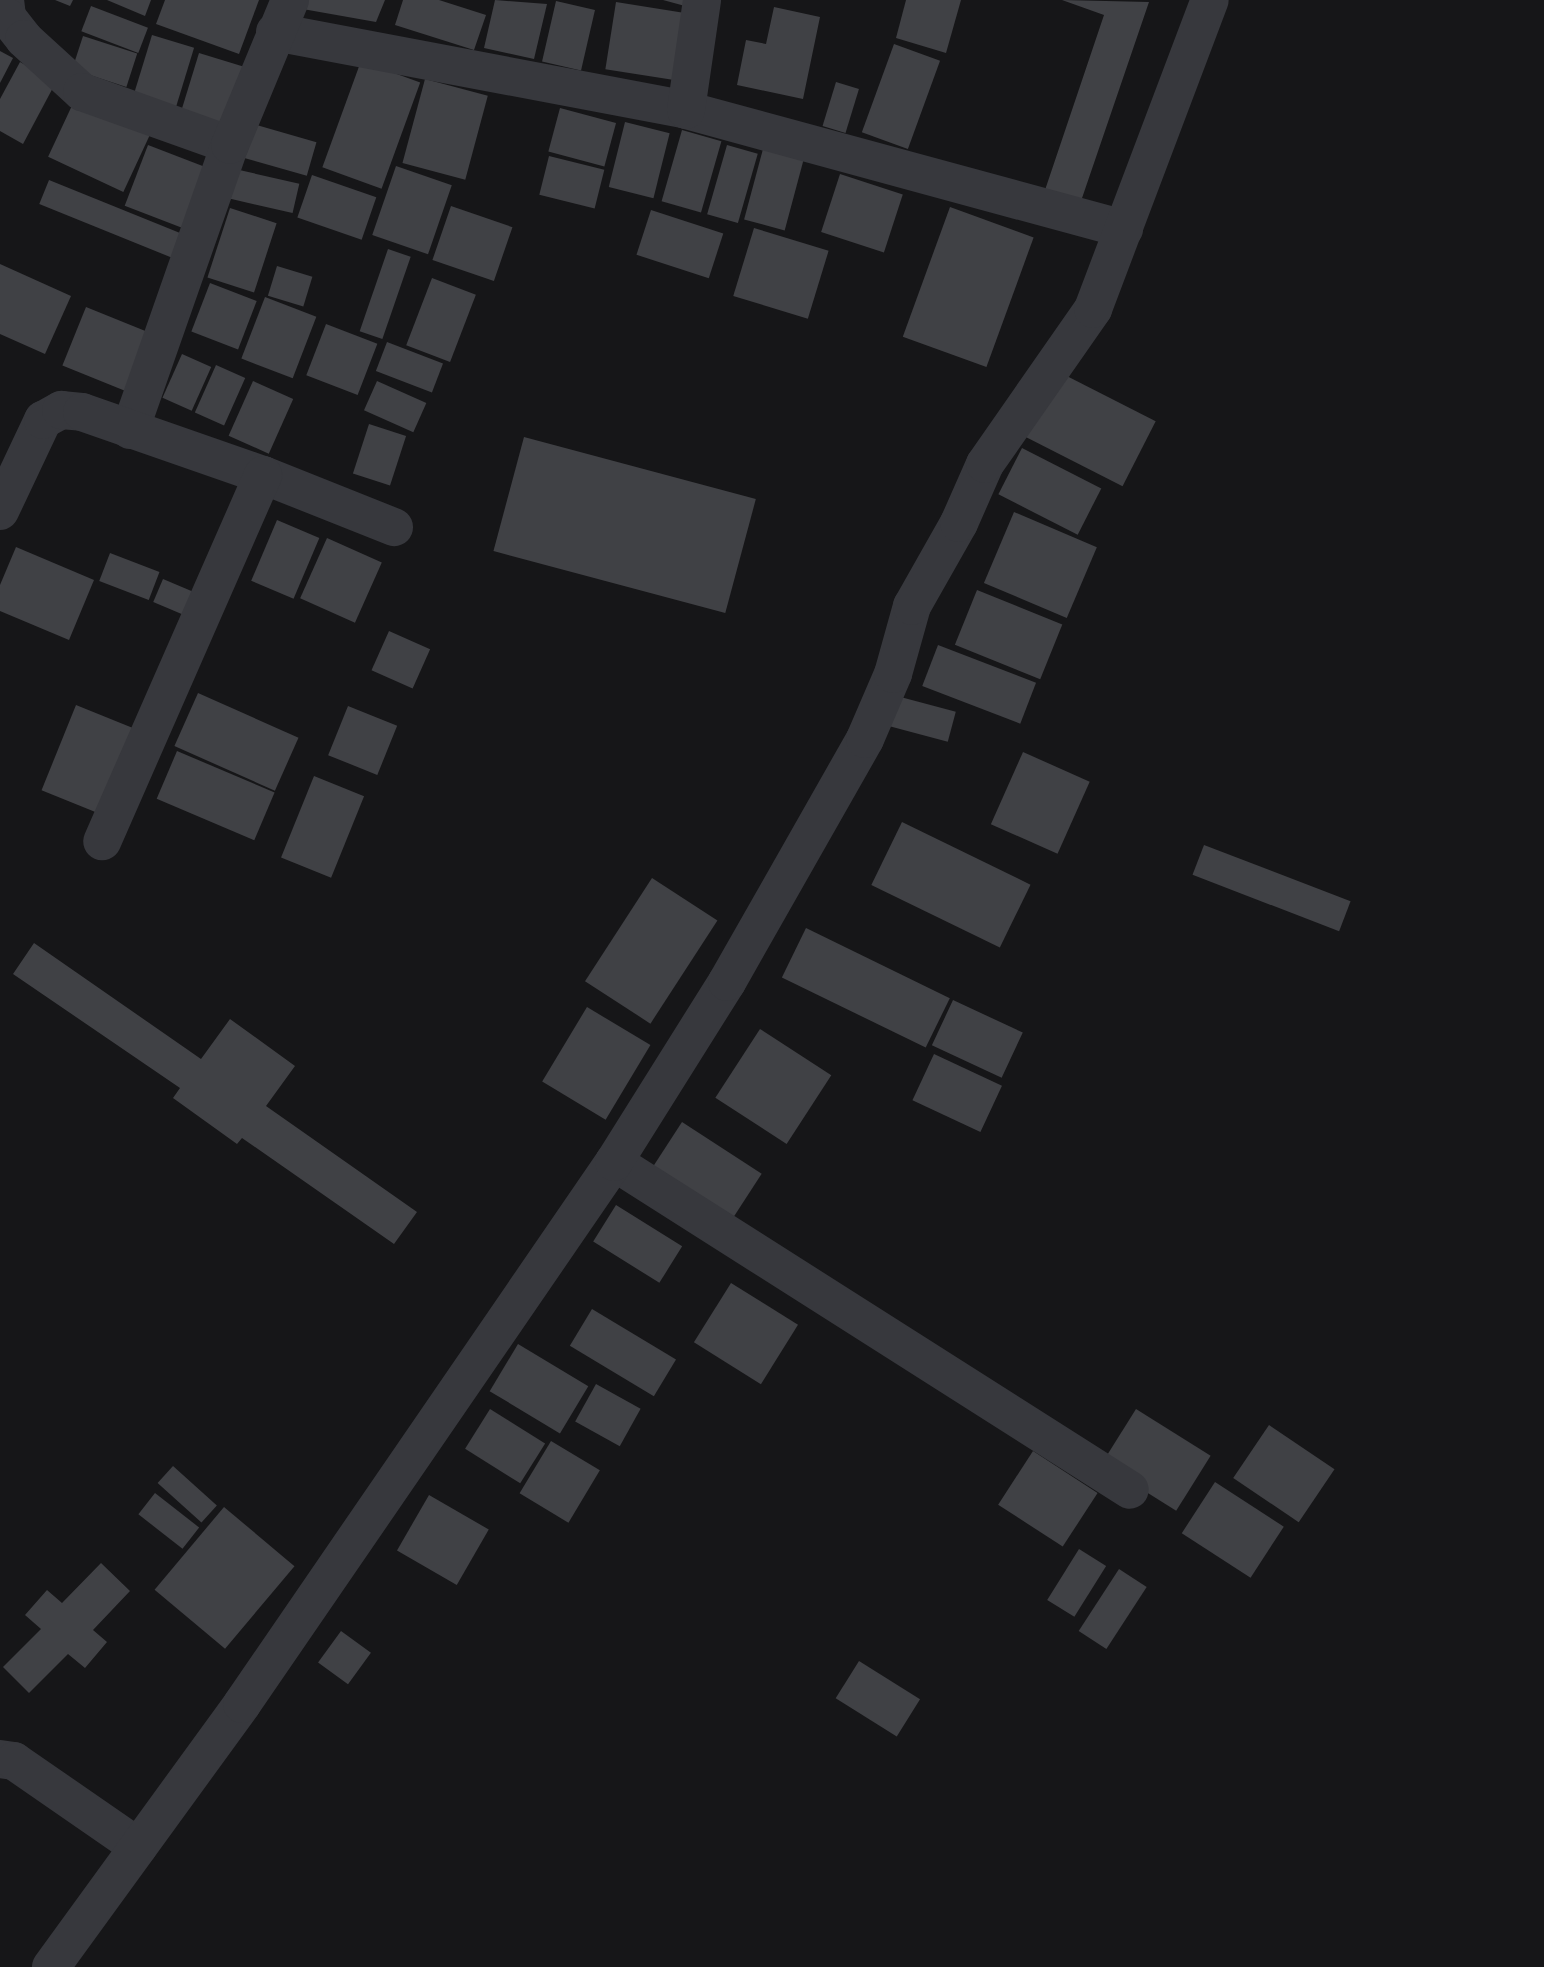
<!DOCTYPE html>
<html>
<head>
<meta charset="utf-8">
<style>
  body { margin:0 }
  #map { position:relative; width:1544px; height:1967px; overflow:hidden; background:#161618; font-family:"Archivo Narrow",sans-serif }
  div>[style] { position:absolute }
  .building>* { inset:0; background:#404145; transform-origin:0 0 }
  .minor>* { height:38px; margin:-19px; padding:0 19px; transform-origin:19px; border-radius:19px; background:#37383d }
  span { translate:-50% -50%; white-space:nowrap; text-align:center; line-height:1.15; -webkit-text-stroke:7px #111113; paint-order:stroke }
</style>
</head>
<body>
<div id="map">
  <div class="building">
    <div style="clip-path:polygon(55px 0,73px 0,70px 6px)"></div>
    <div style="clip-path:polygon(107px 0,151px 0,145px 16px)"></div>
    <div style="clip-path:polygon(165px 0,259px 0,239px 54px,156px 24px)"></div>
    <div style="clip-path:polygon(300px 0,385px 0,376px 22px,297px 8px)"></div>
    <div style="clip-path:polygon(403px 0,439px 0,486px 15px,474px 50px,395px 25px)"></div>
    <div style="clip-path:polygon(495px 0,547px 4px,534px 59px,484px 48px)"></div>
    <div style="clip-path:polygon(663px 0,687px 0,685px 6px)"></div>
    <div style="clip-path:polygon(906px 0,961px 0,946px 53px,896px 38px)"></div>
    <div style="clip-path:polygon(1062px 0,1149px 2px,1080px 204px,1045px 190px,1104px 15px)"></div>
    <div style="left:556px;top:1px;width:40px;height:62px;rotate:13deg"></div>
    <div style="left:616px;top:2px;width:76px;height:68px;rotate:9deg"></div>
    <div style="left:91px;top:6px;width:61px;height:27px;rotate:21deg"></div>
    <div style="clip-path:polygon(774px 7px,820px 17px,803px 99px,737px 85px,746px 40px,766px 44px)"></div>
    <div style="left:152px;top:35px;width:44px;height:67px;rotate:17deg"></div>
    <div style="left:83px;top:36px;width:57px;height:35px;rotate:18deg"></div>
    <div style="left:894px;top:44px;width:49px;height:94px;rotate:20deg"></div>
    <div style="clip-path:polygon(0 51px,13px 58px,0 83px)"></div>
    <div style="left:199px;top:53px;width:47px;height:66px;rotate:17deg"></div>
    <div style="left:361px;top:61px;width:63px;height:113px;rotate:20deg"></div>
    <div style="clip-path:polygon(20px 62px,56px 82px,23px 144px,0 131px,0 99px)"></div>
    <div style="left:425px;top:79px;width:65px;height:87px;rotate:15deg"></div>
    <div style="left:836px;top:82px;width:24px;height:46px;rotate:17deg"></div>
    <div style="left:76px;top:97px;width:83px;height:66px;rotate:25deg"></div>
    <div style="left:560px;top:108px;width:58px;height:45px;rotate:15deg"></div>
    <div style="left:625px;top:122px;width:46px;height:67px;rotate:14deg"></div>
    <div style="left:253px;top:124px;width:66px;height:35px;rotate:16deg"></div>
    <div style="left:682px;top:130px;width:41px;height:74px;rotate:16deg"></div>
    <div style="left:148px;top:145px;width:71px;height:65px;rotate:21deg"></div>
    <div style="left:727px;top:145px;width:32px;height:72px;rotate:16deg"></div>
    <div style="left:763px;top:149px;width:42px;height:73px;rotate:15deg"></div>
    <div style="left:549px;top:156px;width:57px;height:40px;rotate:14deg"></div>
    <div style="left:396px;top:166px;width:59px;height:73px;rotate:19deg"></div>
    <div style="left:235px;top:169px;width:66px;height:30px;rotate:13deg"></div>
    <div style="left:840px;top:174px;width:66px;height:61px;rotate:18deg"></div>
    <div style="left:312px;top:175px;width:68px;height:45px;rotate:19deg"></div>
    <div style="left:49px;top:180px;width:154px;height:26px;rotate:22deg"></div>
    <div style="left:451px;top:206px;width:65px;height:57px;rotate:19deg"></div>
    <div style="left:950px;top:207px;width:89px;height:138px;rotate:20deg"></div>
    <div style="left:230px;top:208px;width:49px;height:73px;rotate:18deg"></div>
    <div style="left:651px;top:210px;width:76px;height:47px;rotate:18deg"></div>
    <div style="left:754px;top:228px;width:78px;height:71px;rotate:17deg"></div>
    <div style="left:388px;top:249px;width:24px;height:87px;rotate:19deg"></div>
    <div style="clip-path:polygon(0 264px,71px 296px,45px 354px,0 334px)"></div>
    <div style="left:277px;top:266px;width:37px;height:31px;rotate:17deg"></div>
    <div style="left:432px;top:278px;width:47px;height:72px;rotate:21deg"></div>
    <div style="left:210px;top:283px;width:50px;height:52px;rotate:21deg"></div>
    <div style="left:265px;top:297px;width:55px;height:66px;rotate:21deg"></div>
    <div style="left:86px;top:307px;width:74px;height:63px;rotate:22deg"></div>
    <div style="left:326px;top:324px;width:55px;height:55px;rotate:21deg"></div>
    <div style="left:387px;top:342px;width:60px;height:31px;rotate:21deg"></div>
    <div style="left:182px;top:354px;width:32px;height:48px;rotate:24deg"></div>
    <div style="left:216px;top:365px;width:32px;height:52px;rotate:24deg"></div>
    <div style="left:1055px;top:370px;width:113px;height:73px;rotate:27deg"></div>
    <div style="left:253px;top:381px;width:44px;height:60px;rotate:24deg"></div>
    <div style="left:377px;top:381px;width:54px;height:32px;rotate:24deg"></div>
    <div style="left:369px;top:424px;width:39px;height:52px;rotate:18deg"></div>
    <div style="left:524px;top:437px;width:240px;height:118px;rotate:15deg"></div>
    <div style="left:1022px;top:448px;width:89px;height:52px;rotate:27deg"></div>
    <div style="left:1014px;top:512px;width:90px;height:77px;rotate:23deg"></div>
    <div style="left:277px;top:520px;width:46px;height:66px;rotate:23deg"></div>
    <div style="left:327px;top:538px;width:60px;height:66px;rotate:24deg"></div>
    <div style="clip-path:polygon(16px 547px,94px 580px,69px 640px,0 611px,0 585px)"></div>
    <div style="left:110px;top:553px;width:53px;height:30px;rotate:21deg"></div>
    <div style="left:163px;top:579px;width:36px;height:25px;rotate:23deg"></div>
    <div style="left:977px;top:590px;width:92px;height:59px;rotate:22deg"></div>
    <div style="left:389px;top:631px;width:45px;height:43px;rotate:24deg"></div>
    <div style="left:938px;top:645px;width:105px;height:44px;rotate:21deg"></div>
    <div style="left:198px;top:693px;width:110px;height:58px;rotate:24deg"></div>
    <div style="left:893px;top:695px;width:65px;height:31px;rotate:15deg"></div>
    <div style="left:76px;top:705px;width:66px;height:92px;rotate:22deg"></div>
    <div style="left:348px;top:706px;width:53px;height:53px;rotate:22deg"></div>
    <div style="left:177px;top:751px;width:106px;height:52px;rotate:23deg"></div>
    <div style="left:1023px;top:752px;width:73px;height:79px;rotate:24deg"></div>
    <div style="left:314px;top:776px;width:54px;height:88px;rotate:22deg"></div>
    <div style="left:902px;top:822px;width:143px;height:70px;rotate:26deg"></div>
    <div style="left:1204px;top:845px;width:157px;height:32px;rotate:21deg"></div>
    <div style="left:652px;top:878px;width:78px;height:123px;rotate:33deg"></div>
    <div style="left:806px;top:928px;width:160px;height:55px;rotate:26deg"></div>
    <div style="clip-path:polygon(34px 943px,201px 1059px,230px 1019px,295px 1066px,266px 1106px,417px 1212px,394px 1244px,242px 1138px,237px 1144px,173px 1098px,180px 1088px,13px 974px)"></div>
    <div style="left:953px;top:1000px;width:77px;height:50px;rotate:25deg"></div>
    <div style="left:587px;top:1007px;width:74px;height:87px;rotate:31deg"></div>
    <div style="left:760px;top:1029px;width:85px;height:82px;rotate:33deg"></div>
    <div style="left:934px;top:1054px;width:75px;height:51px;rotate:25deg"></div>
    <div style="left:682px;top:1122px;width:95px;height:59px;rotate:33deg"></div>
    <div style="left:616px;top:1205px;width:78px;height:43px;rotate:32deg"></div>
    <div style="left:731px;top:1283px;width:79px;height:70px;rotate:32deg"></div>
    <div style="left:592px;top:1309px;width:98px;height:43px;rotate:31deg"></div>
    <div style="left:518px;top:1344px;width:82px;height:55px;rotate:31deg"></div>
    <div style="left:596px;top:1384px;width:51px;height:43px;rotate:29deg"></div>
    <div style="left:490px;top:1409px;width:65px;height:47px;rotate:32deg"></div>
    <div style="left:1136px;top:1409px;width:88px;height:65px;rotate:32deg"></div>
    <div style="left:1269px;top:1425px;width:79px;height:64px;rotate:34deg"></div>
    <div style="left:551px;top:1441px;width:57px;height:61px;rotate:31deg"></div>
    <div style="left:1033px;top:1451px;width:77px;height:64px;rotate:33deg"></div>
    <div style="left:173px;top:1466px;width:59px;height:23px;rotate:42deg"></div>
    <div style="left:1215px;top:1482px;width:82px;height:61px;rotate:33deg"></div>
    <div style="left:155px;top:1493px;width:56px;height:27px;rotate:38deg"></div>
    <div style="left:429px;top:1495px;width:69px;height:64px;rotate:30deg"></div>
    <div style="left:224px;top:1507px;width:92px;height:108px;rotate:40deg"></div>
    <div style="left:1079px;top:1549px;width:32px;height:60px;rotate:32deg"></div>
    <div style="clip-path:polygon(101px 1563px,130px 1591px,93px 1630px,107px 1642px,85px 1668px,68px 1654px,29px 1693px,3px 1667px,41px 1629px,25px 1615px,47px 1590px,62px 1603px)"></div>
    <div style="left:1119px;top:1569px;width:33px;height:74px;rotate:33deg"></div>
    <div style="left:341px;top:1631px;width:37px;height:39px;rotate:36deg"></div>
    <div style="left:859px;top:1661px;width:72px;height:44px;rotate:32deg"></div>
  </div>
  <div class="minor">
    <div style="left:5px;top:0;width:17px;rotate:83deg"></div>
    <div style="left:7px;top:17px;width:28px;rotate:52deg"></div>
    <div style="left:24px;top:39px;width:79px;rotate:42.4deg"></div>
    <div style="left:82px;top:92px;width:157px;rotate:19.7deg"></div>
    <div style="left:275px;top:32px;width:418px;rotate:10.7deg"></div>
    <div style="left:686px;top:110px;width:454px;rotate:15.2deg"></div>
    <div style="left:686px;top:110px;width:111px;rotate:-81.7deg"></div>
    <div style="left:130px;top:430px;width:302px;rotate:-70.7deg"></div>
    <div style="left:230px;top:145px;width:157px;rotate:-67.5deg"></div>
    <div style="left:263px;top:475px;width:141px;rotate:21.7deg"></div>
    <div style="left:0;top:511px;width:101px;rotate:-64.7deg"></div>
    <div style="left:43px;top:420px;width:21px;rotate:-29deg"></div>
    <div style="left:61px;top:410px;width:21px;rotate:5deg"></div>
    <div style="left:82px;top:412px;width:192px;rotate:19.2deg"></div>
    <div style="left:263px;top:475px;width:400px;rotate:113.7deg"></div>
    <div style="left:614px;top:1162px;width:611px;rotate:32.44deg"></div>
    <div style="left:0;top:1759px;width:14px;rotate:8deg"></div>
    <div style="left:14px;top:1761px;width:151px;rotate:34.7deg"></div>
    <div style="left:51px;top:1967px;width:325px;rotate:-54deg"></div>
    <div style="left:242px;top:1704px;width:657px;rotate:-55.54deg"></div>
    <div style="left:614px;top:1162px;width:213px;rotate:-57.9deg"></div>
    <div style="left:727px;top:982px;width:279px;rotate:-60.4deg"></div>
    <div style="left:865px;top:739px;width:71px;rotate:-66.7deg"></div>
    <div style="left:893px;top:674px;width:71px;rotate:-74.4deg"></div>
    <div style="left:912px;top:606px;width:95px;rotate:-60.5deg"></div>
    <div style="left:959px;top:523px;width:64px;rotate:-66.2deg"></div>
    <div style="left:985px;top:464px;width:189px;rotate:-55.1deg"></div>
    <div style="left:1093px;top:309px;width:330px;rotate:-69.3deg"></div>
  </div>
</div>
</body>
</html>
